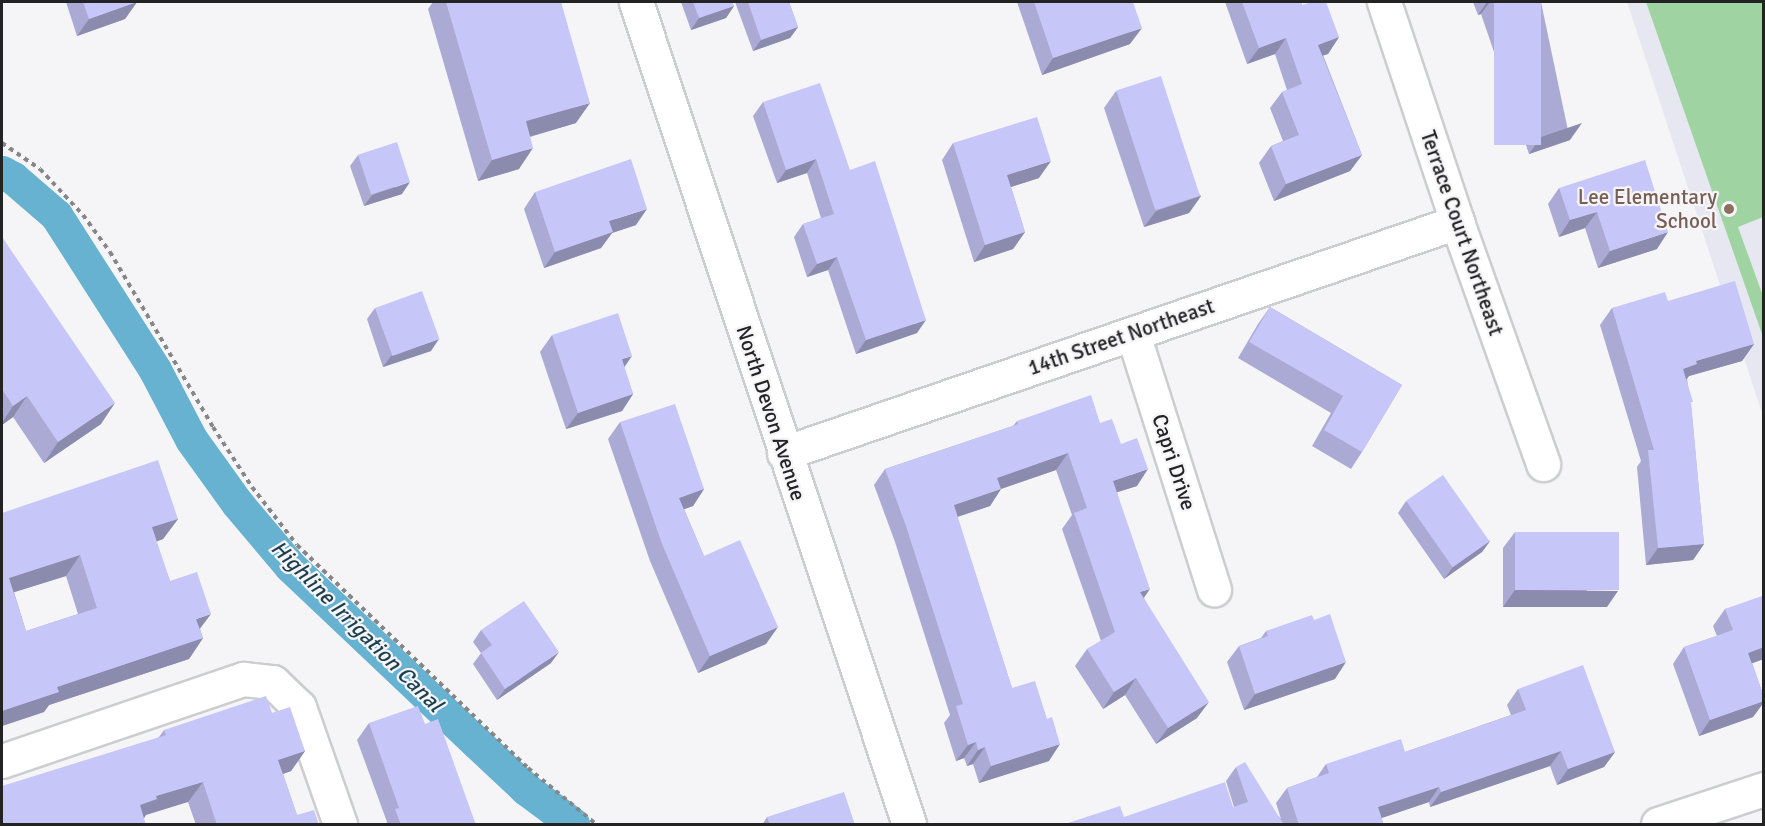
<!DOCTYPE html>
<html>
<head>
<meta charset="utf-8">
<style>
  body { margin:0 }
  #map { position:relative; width:1765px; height:826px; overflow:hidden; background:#f5f5f7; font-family:Signika,sans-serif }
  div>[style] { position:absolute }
  .built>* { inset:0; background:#e7e7f1 }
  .green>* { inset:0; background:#a0d3a2 }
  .canal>* { height:33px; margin:-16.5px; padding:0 16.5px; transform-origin:16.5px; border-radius:16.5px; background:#67b2d1 }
  .path>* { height:4px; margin-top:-2px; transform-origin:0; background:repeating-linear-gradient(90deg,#878788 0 4.5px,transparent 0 9px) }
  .roads { filter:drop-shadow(2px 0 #cccdcf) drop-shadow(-2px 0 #cccdcf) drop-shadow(0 2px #cccdcf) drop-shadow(0 -2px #cccdcf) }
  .minor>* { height:33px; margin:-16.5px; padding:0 16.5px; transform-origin:16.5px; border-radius:16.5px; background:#fff }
  .wall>* { inset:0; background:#abaad5 }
  .shaded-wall>* { inset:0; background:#8b8bae }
  .building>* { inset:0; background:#c7c6f8; transform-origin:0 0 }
  .dots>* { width:16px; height:16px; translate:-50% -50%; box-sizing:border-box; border:3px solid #f5f5f7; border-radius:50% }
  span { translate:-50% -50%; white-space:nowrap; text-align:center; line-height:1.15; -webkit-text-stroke:4.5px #f5f5f7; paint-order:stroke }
  .education-label { font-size:21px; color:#785e54 }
  .right { translate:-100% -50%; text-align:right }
  .street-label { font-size:21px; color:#232323 }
  .water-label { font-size:22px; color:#1d3f4d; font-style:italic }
  .frame { position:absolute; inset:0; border:3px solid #232323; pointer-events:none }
</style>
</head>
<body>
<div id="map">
  <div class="built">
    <div style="clip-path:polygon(1627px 2px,1763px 2px,1763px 416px)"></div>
  </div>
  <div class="green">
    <div style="clip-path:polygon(1646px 2px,1763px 2px,1763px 217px,1738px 227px,1763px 296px,1763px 337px)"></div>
  </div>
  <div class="canal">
    <div style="left:2px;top:172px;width:13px;rotate:29deg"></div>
    <div style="left:13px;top:178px;width:57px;rotate:40.7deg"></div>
    <div style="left:56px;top:215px;width:184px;rotate:57.4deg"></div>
    <div style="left:155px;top:370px;width:78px;rotate:62.4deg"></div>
    <div style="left:191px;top:439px;width:79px;rotate:54.3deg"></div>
    <div style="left:237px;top:503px;width:82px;rotate:49.9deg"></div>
    <div style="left:290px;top:566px;width:256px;rotate:43.4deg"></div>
    <div style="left:476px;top:742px;width:69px;rotate:43.2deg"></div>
    <div style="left:526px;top:789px;width:59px;rotate:36.7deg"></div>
  </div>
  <div class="path">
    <div style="left:2px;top:143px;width:46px;rotate:34.4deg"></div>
    <div style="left:40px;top:169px;width:63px;rotate:46.9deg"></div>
    <div style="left:83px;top:215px;width:46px;rotate:53.9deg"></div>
    <div style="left:110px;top:252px;width:203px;rotate:59.5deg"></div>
    <div style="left:213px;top:427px;width:72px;rotate:57deg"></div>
    <div style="left:252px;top:487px;width:73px;rotate:52.2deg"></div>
    <div style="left:297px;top:545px;width:321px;rotate:44deg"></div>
    <div style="left:528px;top:768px;width:88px;rotate:39.5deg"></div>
  </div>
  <div class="roads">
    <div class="minor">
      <div style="left:636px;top:2px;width:866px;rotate:71.63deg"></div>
      <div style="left:1384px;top:2px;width:232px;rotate:71.6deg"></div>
      <div style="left:1457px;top:222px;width:257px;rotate:70.4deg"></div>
      <div style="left:1133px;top:334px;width:268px;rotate:72.4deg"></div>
      <div style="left:784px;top:453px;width:712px;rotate:-18.94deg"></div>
      <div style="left:2px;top:761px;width:255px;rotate:-18.8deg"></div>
      <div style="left:243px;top:679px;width:30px;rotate:6deg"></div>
      <div style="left:273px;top:682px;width:36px;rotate:44deg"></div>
      <div style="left:299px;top:707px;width:124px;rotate:70.7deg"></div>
      <div style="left:1658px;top:824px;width:112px;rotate:-18.3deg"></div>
    </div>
  </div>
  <div class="wall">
    <div style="clip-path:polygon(66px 2px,137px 2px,125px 19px,77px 36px)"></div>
    <div style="clip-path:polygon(433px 2px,561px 2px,576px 123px,530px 137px,519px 169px,478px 181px,428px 9px)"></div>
    <div style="clip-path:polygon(681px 2px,732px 2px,734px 6px,726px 18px,691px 30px)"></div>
    <div style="clip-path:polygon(735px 2px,789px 2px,798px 27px,790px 38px,753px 51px)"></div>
    <div style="clip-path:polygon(1017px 2px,1133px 2px,1130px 44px,1042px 75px)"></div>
    <div style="clip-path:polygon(1225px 2px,1301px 2px,1302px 5px,1339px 37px,1328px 54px,1323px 55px,1362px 155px,1350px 171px,1274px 201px,1259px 163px,1271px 146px,1283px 141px,1270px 108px,1282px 92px,1287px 90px,1275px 54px,1247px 64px)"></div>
    <div style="clip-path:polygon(1473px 2px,1541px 2px,1570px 140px,1529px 154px,1481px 14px,1478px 15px)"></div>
    <div style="clip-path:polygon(1116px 91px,1201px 196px,1189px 213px,1144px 227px,1104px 108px)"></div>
    <div style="clip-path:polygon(763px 102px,850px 170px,917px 333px,856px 354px,828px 270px,807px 277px,794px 237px,803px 224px,821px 218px,807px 173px,777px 183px,753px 116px)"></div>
    <div style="clip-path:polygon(953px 143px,1039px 178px,1011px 187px,1025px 232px,1013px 249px,974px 262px,942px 160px)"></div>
    <div style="clip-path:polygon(358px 155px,402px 194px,364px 206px,350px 166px)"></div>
    <div style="clip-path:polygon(1559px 188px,1657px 249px,1598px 268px,1585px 228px,1559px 237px,1548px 204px)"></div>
    <div style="clip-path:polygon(535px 192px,636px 225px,612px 233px,601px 248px,544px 268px,524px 209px)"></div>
    <div style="clip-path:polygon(2px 237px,101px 424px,44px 463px,13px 417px,2px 425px)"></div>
    <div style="clip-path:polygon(1668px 301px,1754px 344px,1742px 361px,1689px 376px,1687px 379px,1691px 405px,1704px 544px,1693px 560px,1646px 565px,1637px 467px,1641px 461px,1600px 325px,1612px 308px)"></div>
    <div style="clip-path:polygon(1270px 307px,1402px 385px,1362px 452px,1351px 469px,1312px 446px,1331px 413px,1238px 358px,1258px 324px)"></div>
    <div style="clip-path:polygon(375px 308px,431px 351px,383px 367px,367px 319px)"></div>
    <div style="clip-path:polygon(552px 335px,624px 367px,633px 394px,622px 411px,566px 429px,540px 352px)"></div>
    <div style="clip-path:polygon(1017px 421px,1100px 423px,1137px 486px,1117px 492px,1144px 598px,1197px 718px,1156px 744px,1125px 695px,1103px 709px,1075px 666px,1087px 649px,1101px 641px,1062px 529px,1072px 515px,1056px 470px,1001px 489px,990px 506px,957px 517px,1012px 688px,1049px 761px,979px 783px,973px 764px,967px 766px,964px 758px,956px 761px,944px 723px,950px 715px,895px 542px,874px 485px,885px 469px,1013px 426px)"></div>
    <div style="clip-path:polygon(620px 422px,704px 489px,693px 506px,684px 509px,704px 556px,766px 644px,698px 673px,650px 561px,608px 439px)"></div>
    <div style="clip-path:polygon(1406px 501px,1490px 541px,1482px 552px,1444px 579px,1398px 513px)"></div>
    <div style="clip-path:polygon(evenodd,2px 513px,178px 519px,163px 539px,156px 542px,170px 581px,200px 629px,203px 638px,189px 659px,49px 705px,44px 712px,2px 726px,2px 513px,66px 576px,78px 614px,26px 631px,14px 592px,66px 576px)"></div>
    <div style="clip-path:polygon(1515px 532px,1607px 607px,1503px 607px,1503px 548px)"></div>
    <div style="clip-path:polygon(1764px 599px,1764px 659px,1752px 663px,1764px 697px,1764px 702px,1753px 717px,1699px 736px,1673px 664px,1684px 647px,1717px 636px,1713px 626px,1725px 609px)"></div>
    <div style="clip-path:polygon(1314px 620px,1335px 679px,1244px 710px,1227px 662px,1239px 646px,1261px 638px,1266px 631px)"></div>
    <div style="clip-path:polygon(481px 630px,551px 663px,497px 700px,473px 664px,481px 653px,473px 642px)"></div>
    <div style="clip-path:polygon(1518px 689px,1615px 752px,1604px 767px,1557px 785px,1550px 766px,1430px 807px,1429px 802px,1381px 818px,1384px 825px,1062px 825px,1124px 817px,1233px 807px,1234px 807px,1226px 781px,1236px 767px,1281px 819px,1276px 803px,1287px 788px,1317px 777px,1326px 764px,1405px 752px,1511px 715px,1507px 705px)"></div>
    <div style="clip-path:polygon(272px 713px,305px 751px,291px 771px,283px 774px,297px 815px,319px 825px,196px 825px,188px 802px,2px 825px,159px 737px,164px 730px)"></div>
    <div style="clip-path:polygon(369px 723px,425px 724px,476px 825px,385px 825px,387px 822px,357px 740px)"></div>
    <div style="clip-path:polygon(767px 817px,855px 825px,762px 825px)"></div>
  </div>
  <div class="shaded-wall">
    <div style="clip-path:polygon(137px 2px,125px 19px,77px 36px,89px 19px)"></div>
    <div style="clip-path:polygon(1487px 2px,1490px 2px,1481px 14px,1478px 15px)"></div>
    <div style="clip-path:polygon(734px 6px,726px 18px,691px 30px,699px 18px)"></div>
    <div style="clip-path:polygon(798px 27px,790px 38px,753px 51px,761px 40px)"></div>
    <div style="clip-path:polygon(1142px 28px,1130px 44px,1042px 75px,1053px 58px)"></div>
    <div style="clip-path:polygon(1339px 37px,1328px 54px,1307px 61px,1318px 45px)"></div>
    <div style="clip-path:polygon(1286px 38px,1275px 54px,1247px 64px,1259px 48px)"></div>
    <div style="clip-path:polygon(590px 103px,576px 123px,511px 142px,526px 121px)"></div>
    <div style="clip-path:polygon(1582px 123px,1570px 140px,1529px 154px,1541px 137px)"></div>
    <div style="clip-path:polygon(533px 148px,519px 169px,478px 181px,492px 160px)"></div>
    <div style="clip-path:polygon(1362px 155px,1350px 171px,1274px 201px,1286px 184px)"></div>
    <div style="clip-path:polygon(816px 159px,807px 173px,777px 183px,786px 170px)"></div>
    <div style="clip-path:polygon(1051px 161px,1039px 178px,995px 192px,1007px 175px)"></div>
    <div style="clip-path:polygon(410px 182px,402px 194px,364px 206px,372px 195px)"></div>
    <div style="clip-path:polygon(1201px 196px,1189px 213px,1144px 227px,1156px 211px)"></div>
    <div style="clip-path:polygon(647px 209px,636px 225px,612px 233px,601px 248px,544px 268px,555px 252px,609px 221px)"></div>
    <div style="clip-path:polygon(1597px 212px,1585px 228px,1559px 237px,1570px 220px)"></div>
    <div style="clip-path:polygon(1025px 232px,1013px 249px,974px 262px,985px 245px)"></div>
    <div style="clip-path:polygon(1668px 232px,1657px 249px,1598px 268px,1610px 251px)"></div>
    <div style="clip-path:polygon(837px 257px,828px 270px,807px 277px,817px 264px)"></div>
    <div style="clip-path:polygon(926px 320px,917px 333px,856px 354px,866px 340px)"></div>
    <div style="clip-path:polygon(439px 339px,431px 351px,383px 367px,391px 356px)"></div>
    <div style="clip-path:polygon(1754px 344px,1742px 361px,1689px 376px,1685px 381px,1683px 369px,1696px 361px)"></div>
    <div style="clip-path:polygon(632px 356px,621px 372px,622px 359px)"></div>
    <div style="clip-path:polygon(633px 394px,622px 411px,566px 429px,578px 413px)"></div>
    <div style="clip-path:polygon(27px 396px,13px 417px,2px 425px,2px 423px,13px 406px)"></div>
    <div style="clip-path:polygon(115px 403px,101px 424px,44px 463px,58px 442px)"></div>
    <div style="clip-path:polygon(1068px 453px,1056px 470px,986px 494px,997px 478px)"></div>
    <div style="clip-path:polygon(1148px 469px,1137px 486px,1102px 497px,1113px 481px)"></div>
    <div style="clip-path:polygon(704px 489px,693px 506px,668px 515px,679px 498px)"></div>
    <div style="clip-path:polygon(1001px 489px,990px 506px,942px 522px,954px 505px)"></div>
    <div style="clip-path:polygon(178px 519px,163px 539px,137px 548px,152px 527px)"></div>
    <div style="clip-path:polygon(1490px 541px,1482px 552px,1444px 579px,1453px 567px)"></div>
    <div style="clip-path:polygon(1704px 544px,1693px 560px,1646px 565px,1658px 548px)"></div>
    <div style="clip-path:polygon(80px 555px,66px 576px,2px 596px,9px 578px)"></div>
    <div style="clip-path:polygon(1150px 589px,1139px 605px,1140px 592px)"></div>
    <div style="clip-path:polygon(1515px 590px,1618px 591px,1607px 607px,1503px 607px)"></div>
    <div style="clip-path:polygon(211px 614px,196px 634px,196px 619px)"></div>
    <div style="clip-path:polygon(778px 627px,766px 644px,698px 673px,710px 656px)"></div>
    <div style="clip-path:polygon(203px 638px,189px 659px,49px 705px,44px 712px,2px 726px,2px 711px,57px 687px)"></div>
    <div style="clip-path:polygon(1764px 647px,1764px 659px,1736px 669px,1748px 653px)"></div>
    <div style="clip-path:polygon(559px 652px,551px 663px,497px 700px,505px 689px)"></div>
    <div style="clip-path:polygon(1346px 662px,1335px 679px,1244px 710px,1255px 694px)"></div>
    <div style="clip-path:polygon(1136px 678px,1125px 695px,1103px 709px,1114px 692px)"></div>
    <div style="clip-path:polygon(1764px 701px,1764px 702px,1753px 717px,1699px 736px,1710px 720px)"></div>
    <div style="clip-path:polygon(1209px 702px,1197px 718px,1156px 744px,1168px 728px)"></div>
    <div style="clip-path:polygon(976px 742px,964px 758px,956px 761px,968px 745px)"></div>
    <div style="clip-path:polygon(1060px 744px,1049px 761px,979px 783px,991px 766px)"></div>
    <div style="clip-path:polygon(985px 747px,973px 764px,967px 766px,978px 750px)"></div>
    <div style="clip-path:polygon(305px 751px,291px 771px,263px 781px,278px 760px)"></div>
    <div style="clip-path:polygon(1561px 751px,1550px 766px,1430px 807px,1441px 792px)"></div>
    <div style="clip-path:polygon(1615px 752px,1604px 767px,1557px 785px,1568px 769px)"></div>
    <div style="clip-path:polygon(203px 782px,188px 802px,146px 815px,143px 820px,140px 805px,156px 796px)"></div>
    <div style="clip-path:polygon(1439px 787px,1429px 802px,1367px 823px,1378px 807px)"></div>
  </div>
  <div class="building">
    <div style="clip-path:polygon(83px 2px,137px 2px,89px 19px)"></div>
    <div style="clip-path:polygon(446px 2px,561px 2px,590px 103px,526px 121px,533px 148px,492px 160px)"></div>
    <div style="clip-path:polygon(693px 2px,732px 2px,734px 6px,699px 18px)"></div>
    <div style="clip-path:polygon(748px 2px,789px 2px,798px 27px,761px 40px)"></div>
    <div style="clip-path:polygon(1034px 2px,1133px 2px,1142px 28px,1053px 58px)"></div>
    <div style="clip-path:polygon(1242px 2px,1301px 2px,1302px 5px,1312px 2px,1326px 2px,1339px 37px,1318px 45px,1362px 155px,1286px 184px,1271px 146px,1299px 135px,1282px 92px,1302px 84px,1286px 38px,1259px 48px)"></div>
    <div style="left:1494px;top:2px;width:47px;height:143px"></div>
    <div style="left:1161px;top:76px;width:126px;height:47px;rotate:72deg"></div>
    <div style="clip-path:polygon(820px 83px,850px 170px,875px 161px,926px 320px,866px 340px,837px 257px,817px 264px,803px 224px,834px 214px,816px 159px,786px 170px,763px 102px)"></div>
    <div style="clip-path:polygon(1037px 117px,1051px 161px,1007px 175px,1025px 232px,985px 245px,953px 143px)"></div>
    <div style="left:397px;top:142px;width:42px;height:41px;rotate:72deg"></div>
    <div style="clip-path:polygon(631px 159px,647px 209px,609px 221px,613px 232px,555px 252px,535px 192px)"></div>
    <div style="clip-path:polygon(1645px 160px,1668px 232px,1610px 251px,1597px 212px,1570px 220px,1559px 188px)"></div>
    <div style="clip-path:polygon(2px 237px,115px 403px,58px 442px,27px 396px,13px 406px,2px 389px)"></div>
    <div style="clip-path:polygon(1735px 281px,1754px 344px,1696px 361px,1697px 364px,1683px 369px,1693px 402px,1691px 402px,1704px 544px,1658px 548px,1648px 450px,1654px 450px,1612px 308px,1665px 292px,1668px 301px)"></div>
    <div style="left:422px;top:291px;width:51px;height:50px;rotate:70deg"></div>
    <div style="clip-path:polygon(1270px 307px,1402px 385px,1362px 452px,1324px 430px,1343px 396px,1249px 342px)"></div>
    <div style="clip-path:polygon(618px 313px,632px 356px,622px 359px,633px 394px,578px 413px,552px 335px)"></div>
    <div style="clip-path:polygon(1091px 395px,1100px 423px,1112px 419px,1121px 444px,1137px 438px,1148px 469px,1113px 481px,1150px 589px,1140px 592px,1209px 702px,1168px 728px,1136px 678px,1114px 692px,1087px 649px,1115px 632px,1074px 513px,1087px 508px,1068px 453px,997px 478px,1001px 489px,954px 505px,1012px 688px,1035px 681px,1047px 719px,1052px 717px,1060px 744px,991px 766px,985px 747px,978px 750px,976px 742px,968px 745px,956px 706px,963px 704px,906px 526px,885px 469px,1018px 424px,1017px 421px)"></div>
    <div style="clip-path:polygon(675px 404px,704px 489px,679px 498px,704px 556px,740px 540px,778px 627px,710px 656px,662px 544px,620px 422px)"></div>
    <div style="clip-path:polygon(evenodd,158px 460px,178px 519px,152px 527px,170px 581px,197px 572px,211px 614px,196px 619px,203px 638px,57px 687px,59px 692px,2px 711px,2px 513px,158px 460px,80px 555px,97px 608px,26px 631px,9px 578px,80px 555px)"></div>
    <div style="left:1443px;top:475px;width:81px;height:45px;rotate:55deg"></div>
    <div style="left:1515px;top:532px;width:104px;height:58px"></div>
    <div style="clip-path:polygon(1762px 596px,1764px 599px,1764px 647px,1748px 653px,1764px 697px,1764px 701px,1710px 720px,1684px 647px,1733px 630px,1725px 609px)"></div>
    <div style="clip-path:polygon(524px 601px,559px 652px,505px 689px,481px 653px,492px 645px,481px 630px)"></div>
    <div style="clip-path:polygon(1330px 614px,1346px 662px,1255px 694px,1239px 646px,1268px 636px,1266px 631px,1312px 615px,1314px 620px)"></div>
    <div style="clip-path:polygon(1583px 665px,1615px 752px,1568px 769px,1561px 751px,1441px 792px,1439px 787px,1378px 807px,1384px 825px,1299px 825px,1287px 788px,1329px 773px,1326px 764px,1401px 739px,1405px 752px,1526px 710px,1518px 689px)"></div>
    <div style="clip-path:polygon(266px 696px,272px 713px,290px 707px,305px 751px,278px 760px,297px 815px,314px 810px,319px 825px,217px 825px,203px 782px,156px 796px,157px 799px,140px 805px,146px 825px,2px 825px,2px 786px,166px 735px,164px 730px)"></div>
    <div style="clip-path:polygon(418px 706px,425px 724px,438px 719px,476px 825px,401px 825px,395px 809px,399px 808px,369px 723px)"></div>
    <div style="clip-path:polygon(1245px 762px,1284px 825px,1062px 825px,1120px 806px,1124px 817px,1225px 782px,1233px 807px,1248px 802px,1236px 767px)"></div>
    <div style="clip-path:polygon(844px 792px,855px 825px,770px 825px,767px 817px)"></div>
  </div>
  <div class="dots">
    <div style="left:1729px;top:209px;background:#8d6e63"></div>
  </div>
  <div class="education-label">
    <span class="right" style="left:1717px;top:209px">Lee Elementary<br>School</span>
  </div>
  <div class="street-label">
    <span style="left:1462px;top:233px;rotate:71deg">Terrace Court Northeast</span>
    <span style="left:1121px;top:337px;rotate:-19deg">14th Street Northeast</span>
    <span style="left:771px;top:413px;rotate:72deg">North Devon Avenue</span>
    <span style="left:1174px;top:462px;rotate:72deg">Capri Drive</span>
  </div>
  <div class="water-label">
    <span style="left:357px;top:626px;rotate:45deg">Highline Irrigation Canal</span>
  </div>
  <div class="frame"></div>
</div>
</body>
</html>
